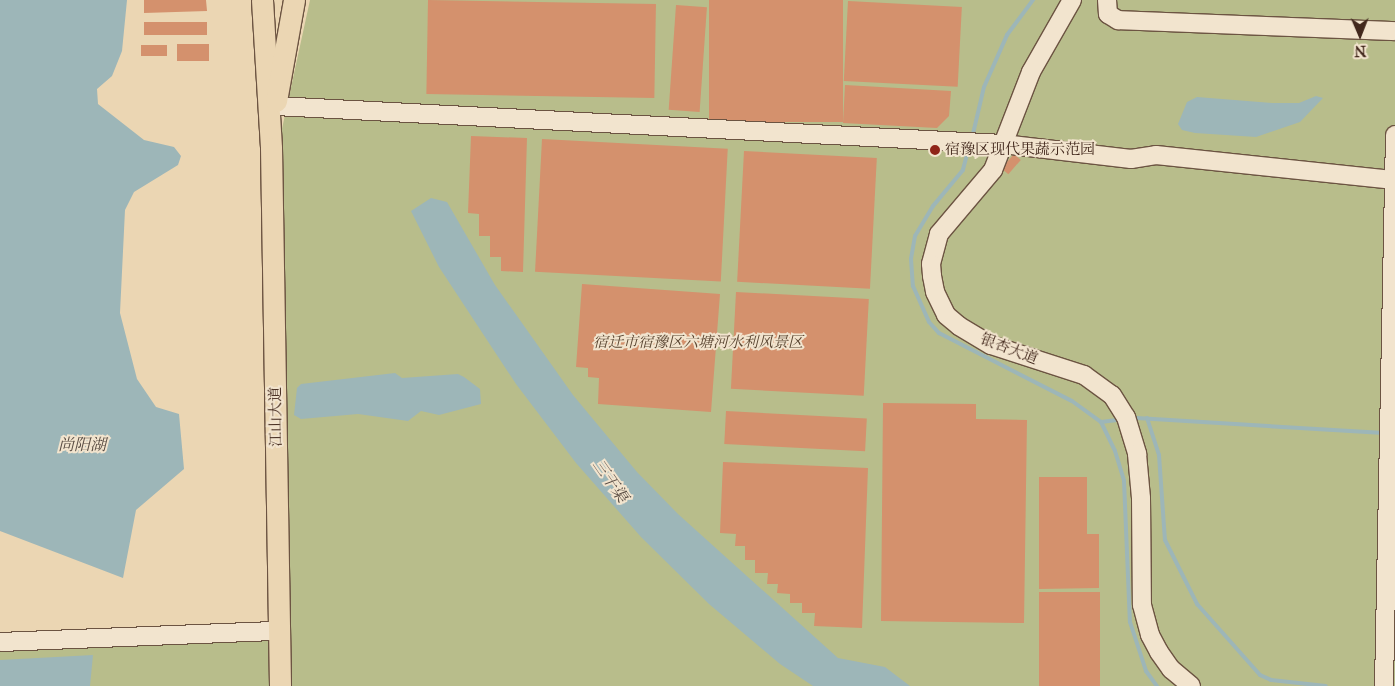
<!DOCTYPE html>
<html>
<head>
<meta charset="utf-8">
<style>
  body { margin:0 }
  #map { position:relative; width:1395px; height:686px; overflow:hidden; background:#ebd6b3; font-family:"IM FELL Great Primer","Noto Serif SC",serif }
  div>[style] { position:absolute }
  .green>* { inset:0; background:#b8bd8b }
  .water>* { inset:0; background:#9db6b8 }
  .stream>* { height:4px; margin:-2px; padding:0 2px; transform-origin:2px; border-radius:2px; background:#9db6b8 }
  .building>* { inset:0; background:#d4916d; transform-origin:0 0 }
  .roads { filter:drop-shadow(1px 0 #6c5442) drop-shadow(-1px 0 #6c5442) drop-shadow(0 1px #6c5442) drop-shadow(0 -1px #6c5442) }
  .minor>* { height:18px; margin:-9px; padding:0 9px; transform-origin:9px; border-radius:9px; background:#f2e4ce }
  .major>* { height:21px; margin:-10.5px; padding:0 10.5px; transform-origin:10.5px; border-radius:10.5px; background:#ebd6b3 }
  .dots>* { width:14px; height:14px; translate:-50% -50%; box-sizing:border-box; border:2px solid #f2e4ce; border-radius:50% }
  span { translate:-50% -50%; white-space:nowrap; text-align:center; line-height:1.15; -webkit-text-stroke:4px #f2e4ce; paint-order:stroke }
  .poi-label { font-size:15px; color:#42281c }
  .left { translate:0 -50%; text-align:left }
  .park-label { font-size:15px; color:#5a4632; font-style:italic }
  .street-label { font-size:15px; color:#42281c }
  .water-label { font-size:16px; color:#594c43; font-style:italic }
  .north { position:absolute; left:1335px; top:10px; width:50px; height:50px; -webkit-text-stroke:4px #f2e4ce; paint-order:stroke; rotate:179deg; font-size:14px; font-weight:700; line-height:20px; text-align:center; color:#42281c }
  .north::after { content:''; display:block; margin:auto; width:18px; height:22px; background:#42281c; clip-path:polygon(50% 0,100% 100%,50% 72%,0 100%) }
</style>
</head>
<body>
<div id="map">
  <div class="green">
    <div style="clip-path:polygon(310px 0,1395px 0,1395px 686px,0 686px,0 636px,286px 629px,278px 147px)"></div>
  </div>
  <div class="water">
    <div style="clip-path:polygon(0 0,127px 0,122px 51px,112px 76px,97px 89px,98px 104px,144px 140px,174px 147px,181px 156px,178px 165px,134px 192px,125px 210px,120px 313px,137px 379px,156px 407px,179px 414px,184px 469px,136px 510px,123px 578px,0 531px)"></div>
    <div style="clip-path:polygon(1316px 96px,1323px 98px,1300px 122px,1256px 137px,1195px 133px,1182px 130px,1178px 124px,1187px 102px,1197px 97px,1272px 103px,1299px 103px)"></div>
    <div style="clip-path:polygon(431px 198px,447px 202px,495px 285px,573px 395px,637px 472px,678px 514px,838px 658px,885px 667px,910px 686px,813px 686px,780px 664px,709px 604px,641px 537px,576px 463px,516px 384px,439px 267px,411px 211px)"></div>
    <div style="clip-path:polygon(395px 373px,402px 378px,458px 374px,464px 377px,480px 389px,481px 404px,439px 415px,421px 411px,408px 421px,358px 414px,301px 419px,294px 415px,297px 388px,301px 384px)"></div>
    <div style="clip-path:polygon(93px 655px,90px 686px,0 686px,0 660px)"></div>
  </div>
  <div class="stream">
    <div style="left:972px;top:138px;width:52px;rotate:-76.8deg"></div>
    <div style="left:984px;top:87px;width:57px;rotate:-66.1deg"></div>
    <div style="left:1007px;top:35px;width:44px;rotate:-53.4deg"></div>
    <div style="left:969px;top:147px;width:24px;rotate:105deg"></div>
    <div style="left:963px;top:170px;width:47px;rotate:129.8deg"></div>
    <div style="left:933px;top:206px;width:35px;rotate:121deg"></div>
    <div style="left:915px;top:236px;width:23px;rotate:100deg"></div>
    <div style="left:911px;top:259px;width:27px;rotate:86deg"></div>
    <div style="left:913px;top:286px;width:39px;rotate:66deg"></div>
    <div style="left:929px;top:322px;width:15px;rotate:48deg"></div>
    <div style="left:939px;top:333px;width:149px;rotate:27.1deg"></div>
    <div style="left:1072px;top:401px;width:36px;rotate:36deg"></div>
    <div style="left:1101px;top:422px;width:32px;rotate:64deg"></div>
    <div style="left:1115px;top:451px;width:31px;rotate:73deg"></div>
    <div style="left:1124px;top:481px;width:141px;rotate:87.6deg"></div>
    <div style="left:1130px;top:622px;width:52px;rotate:71.9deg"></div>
    <div style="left:1146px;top:671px;width:19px;rotate:54deg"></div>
    <div style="left:1137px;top:418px;width:243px;rotate:3.5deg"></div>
    <div style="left:1147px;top:418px;width:39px;rotate:72deg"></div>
    <div style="left:1159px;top:455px;width:85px;rotate:86deg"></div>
    <div style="left:1165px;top:540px;width:72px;rotate:63.4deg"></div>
    <div style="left:1197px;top:604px;width:95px;rotate:48.4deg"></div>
    <div style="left:1260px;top:675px;width:12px;rotate:24deg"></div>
    <div style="left:1271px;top:680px;width:55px;rotate:6.2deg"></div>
    <div style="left:1101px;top:422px;width:16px;rotate:-7deg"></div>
  </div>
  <div class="building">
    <div style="clip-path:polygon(144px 0,206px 0,207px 11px,144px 13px)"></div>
    <div style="left:428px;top:0;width:228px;height:94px;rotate:1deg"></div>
    <div style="left:709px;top:0;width:134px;height:122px"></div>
    <div style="left:848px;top:1px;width:114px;height:80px;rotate:3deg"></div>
    <div style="left:676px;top:5px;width:31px;height:105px;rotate:4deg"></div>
    <div style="left:207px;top:22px;width:13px;height:63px;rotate:90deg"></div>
    <div style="left:209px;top:44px;width:17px;height:32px;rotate:90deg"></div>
    <div style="left:167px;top:45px;width:11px;height:26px;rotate:90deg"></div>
    <div style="clip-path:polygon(845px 85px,951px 91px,949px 116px,937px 128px,843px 123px)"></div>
    <div style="clip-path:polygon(471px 136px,527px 138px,523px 272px,501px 271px,501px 257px,490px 257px,490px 236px,479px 236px,479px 214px,468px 213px)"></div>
    <div style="left:542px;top:139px;width:186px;height:133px;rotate:3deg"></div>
    <div style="left:744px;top:151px;width:133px;height:131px;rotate:3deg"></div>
    <div style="left:1014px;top:154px;width:9px;height:19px;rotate:41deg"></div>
    <div style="clip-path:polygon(582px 284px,720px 294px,711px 412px,598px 404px,599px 378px,588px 377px,588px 368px,576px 367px)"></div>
    <div style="left:736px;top:292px;width:133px;height:97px;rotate:3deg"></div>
    <div style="clip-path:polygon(883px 403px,976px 404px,976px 419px,1027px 420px,1024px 623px,881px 621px)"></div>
    <div style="left:726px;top:411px;width:141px;height:33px;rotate:3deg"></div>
    <div style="clip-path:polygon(723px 462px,868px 468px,862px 628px,814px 626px,815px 613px,802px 613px,802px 603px,790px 603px,790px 594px,777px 593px,778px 584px,767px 584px,768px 573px,755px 573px,755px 560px,745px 560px,745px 546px,735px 546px,736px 534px,720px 533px)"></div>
    <div style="clip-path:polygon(1039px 477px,1087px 477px,1087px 534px,1099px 534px,1099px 588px,1039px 589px)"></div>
    <div style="left:1039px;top:592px;width:61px;height:94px"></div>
  </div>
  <div class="roads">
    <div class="minor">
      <div style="left:1072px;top:0;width:83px;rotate:119.7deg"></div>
      <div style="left:1031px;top:72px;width:105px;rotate:111.2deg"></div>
      <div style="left:993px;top:170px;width:84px;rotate:130.2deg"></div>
      <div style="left:939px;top:234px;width:31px;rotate:105deg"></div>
      <div style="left:931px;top:264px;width:12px;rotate:85deg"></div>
      <div style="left:932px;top:276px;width:16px;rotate:79deg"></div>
      <div style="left:935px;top:292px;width:25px;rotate:64deg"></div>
      <div style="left:946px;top:315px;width:17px;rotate:40deg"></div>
      <div style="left:959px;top:326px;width:37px;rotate:31deg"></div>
      <div style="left:991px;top:345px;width:98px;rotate:17.9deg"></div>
      <div style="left:1084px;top:375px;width:34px;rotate:36deg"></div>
      <div style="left:1112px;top:395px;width:26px;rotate:58deg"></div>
      <div style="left:1126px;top:417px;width:39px;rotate:73deg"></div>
      <div style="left:1137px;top:454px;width:44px;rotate:84.8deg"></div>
      <div style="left:1141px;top:498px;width:107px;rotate:89.5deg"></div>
      <div style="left:1142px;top:605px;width:31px;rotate:75deg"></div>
      <div style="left:1150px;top:635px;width:19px;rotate:62deg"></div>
      <div style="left:1159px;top:652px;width:21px;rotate:55deg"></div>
      <div style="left:1171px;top:669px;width:26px;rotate:40deg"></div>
      <div style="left:1107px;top:0;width:14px;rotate:86deg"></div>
      <div style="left:1108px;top:14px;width:12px;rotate:31deg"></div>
      <div style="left:1118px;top:20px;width:277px;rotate:2.3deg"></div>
      <div style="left:276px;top:106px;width:728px;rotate:2.99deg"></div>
      <div style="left:1003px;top:144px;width:129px;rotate:6.7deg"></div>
      <div style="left:1131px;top:159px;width:25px;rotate:-9deg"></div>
      <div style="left:1156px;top:155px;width:240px;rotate:6deg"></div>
      <div style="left:0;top:642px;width:279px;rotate:-2.3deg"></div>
      <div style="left:1384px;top:686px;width:551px;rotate:-88.86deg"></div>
    </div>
    <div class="major">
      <div style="left:262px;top:0;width:148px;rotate:86.5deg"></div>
      <div style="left:271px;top:148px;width:538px;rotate:89.04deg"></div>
      <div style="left:276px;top:101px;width:103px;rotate:-79.9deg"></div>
    </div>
  </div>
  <div class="dots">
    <div style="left:935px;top:150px;background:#8f2418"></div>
  </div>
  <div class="poi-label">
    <span class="left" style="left:945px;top:150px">宿豫区现代果蔬示范园</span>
  </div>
  <div class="park-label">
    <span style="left:698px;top:343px">宿迁市宿豫区六塘河水利风景区</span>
  </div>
  <div class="street-label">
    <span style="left:1009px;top:349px;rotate:21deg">银杏大道</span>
    <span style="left:276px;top:417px;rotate:-91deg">江山大道</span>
  </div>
  <div class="water-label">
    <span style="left:82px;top:445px">尚阳湖</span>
    <span style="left:610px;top:481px;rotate:55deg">三干渠</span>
  </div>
  <div class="north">N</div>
</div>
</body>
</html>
